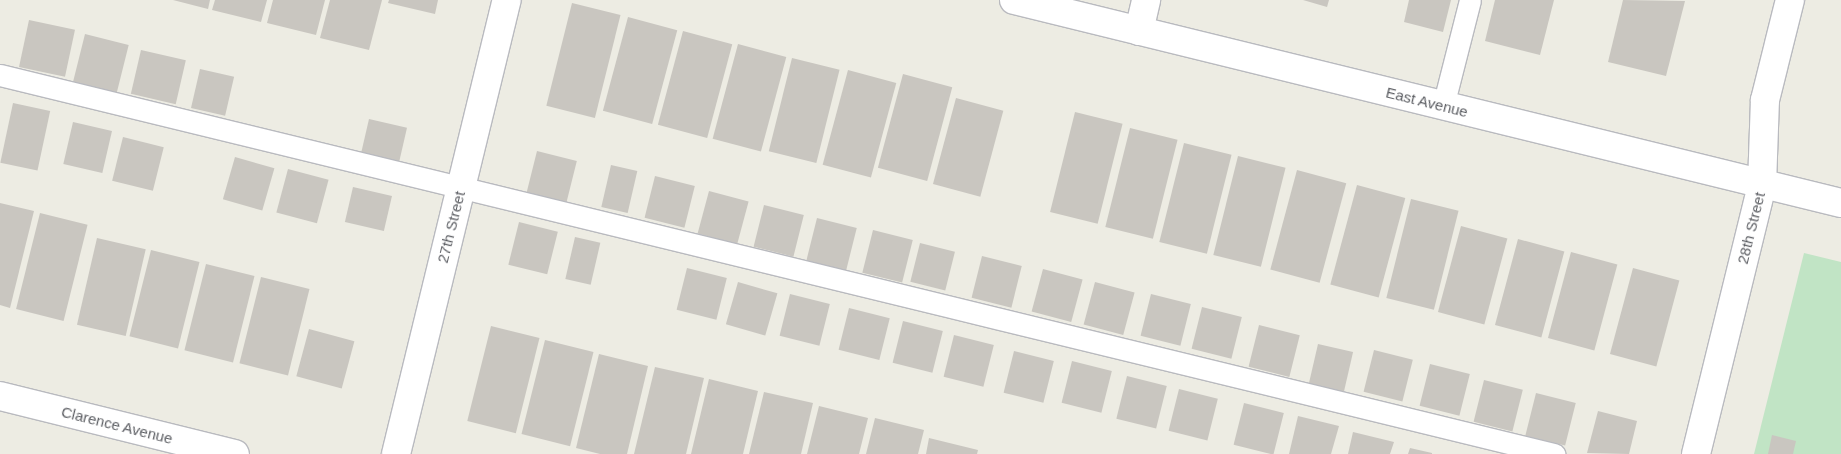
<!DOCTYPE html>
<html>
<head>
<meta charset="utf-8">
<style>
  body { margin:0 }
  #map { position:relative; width:1841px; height:454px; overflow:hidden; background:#edece3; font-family:Helvetica,sans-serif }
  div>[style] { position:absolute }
  .green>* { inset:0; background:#c1e4c5 }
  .building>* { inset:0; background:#c9c6c0; transform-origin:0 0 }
  .roads { filter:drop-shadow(1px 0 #b9babf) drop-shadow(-1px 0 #b9babf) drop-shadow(0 1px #b9babf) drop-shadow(0 -1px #b9babf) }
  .service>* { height:21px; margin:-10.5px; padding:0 10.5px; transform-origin:10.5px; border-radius:10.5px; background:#fff }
  .minor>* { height:28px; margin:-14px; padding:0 14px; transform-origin:14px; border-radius:14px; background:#fff }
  span { translate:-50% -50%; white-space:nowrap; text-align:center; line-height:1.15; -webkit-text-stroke:4.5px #fff; paint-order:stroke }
  .street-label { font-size:15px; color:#5c5e63 }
</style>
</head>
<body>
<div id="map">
  <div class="green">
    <div style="clip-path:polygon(1804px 253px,1841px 262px,1841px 454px,1754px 454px)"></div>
  </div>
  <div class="building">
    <div style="clip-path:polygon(173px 0,210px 0,208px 9px)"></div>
    <div style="clip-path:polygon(215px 0,267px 0,261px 22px,212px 10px)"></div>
    <div style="clip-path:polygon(273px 0,325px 0,316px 35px,267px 23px)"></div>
    <div style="clip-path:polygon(330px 0,382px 0,369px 50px,320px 38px)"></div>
    <div style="clip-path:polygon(389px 0,438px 0,435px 14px,388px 3px)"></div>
    <div style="clip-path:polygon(1303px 0,1329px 0,1327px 7px)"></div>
    <div style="clip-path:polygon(1409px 0,1451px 0,1443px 32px,1404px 22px)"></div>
    <div style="clip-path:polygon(1495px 0,1554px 0,1540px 55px,1485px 41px)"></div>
    <div style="clip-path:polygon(1623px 0,1685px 1px,1666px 76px,1608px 62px)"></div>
    <div style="left:572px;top:3px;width:50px;height:106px;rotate:14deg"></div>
    <div style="left:628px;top:17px;width:51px;height:97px;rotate:15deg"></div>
    <div style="left:29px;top:20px;width:47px;height:48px;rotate:12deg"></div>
    <div style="left:683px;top:31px;width:51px;height:97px;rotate:15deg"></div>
    <div style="left:85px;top:34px;width:45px;height:49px;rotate:14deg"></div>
    <div style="left:738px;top:44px;width:50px;height:98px;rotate:15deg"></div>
    <div style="left:141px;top:50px;width:46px;height:45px;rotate:13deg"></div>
    <div style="left:792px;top:58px;width:49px;height:96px;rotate:14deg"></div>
    <div style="left:200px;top:69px;width:35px;height:40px;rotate:13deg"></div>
    <div style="left:848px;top:70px;width:50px;height:98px;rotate:15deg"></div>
    <div style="left:903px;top:74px;width:51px;height:97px;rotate:15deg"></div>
    <div style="left:956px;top:98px;width:49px;height:89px;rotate:15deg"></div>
    <div style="left:13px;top:103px;width:38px;height:61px;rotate:12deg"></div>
    <div style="left:1075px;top:112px;width:49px;height:103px;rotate:14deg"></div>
    <div style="left:369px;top:119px;width:39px;height:35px;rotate:13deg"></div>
    <div style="left:73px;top:122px;width:40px;height:43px;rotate:13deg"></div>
    <div style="left:1130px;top:128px;width:49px;height:102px;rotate:14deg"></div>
    <div style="left:123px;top:137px;width:42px;height:45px;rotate:14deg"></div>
    <div style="left:1184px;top:143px;width:49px;height:102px;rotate:14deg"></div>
    <div style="left:537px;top:151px;width:41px;height:43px;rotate:14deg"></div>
    <div style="left:1238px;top:156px;width:49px;height:102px;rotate:14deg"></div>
    <div style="left:235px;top:157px;width:41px;height:44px;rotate:16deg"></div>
    <div style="left:611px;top:165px;width:27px;height:43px;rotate:13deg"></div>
    <div style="left:288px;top:169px;width:42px;height:45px;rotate:15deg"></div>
    <div style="left:1297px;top:170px;width:51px;height:103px;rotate:15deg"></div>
    <div style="left:655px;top:176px;width:41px;height:43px;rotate:14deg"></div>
    <div style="left:1357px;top:185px;width:50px;height:103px;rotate:15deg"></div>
    <div style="left:353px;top:187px;width:40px;height:36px;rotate:13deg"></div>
    <div style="left:709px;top:191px;width:41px;height:44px;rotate:15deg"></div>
    <div style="left:1411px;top:199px;width:49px;height:102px;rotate:14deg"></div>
    <div style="clip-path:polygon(0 203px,34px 211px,10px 308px,0 305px)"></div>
    <div style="left:764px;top:205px;width:41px;height:43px;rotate:14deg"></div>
    <div style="left:40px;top:213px;width:49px;height:99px;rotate:14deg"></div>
    <div style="left:817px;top:218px;width:41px;height:44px;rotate:14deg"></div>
    <div style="left:519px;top:222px;width:40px;height:44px;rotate:14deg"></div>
    <div style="left:1461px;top:226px;width:48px;height:89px;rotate:15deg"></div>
    <div style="left:873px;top:230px;width:41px;height:44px;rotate:14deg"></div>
    <div style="left:575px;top:237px;width:26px;height:43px;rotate:13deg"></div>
    <div style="left:97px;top:238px;width:50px;height:89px;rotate:13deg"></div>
    <div style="left:1518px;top:239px;width:48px;height:89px;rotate:15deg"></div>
    <div style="left:920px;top:243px;width:36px;height:40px;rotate:14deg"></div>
    <div style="left:151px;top:250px;width:50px;height:89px;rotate:14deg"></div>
    <div style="left:1571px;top:252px;width:48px;height:89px;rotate:15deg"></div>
    <div style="left:982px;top:256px;width:41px;height:43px;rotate:14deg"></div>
    <div style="left:206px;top:264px;width:50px;height:89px;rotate:14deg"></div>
    <div style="left:687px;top:268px;width:41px;height:43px;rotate:14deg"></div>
    <div style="left:1633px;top:268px;width:48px;height:89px;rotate:15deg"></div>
    <div style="left:1043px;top:269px;width:41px;height:44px;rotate:15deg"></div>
    <div style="left:261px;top:277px;width:50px;height:89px;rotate:14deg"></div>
    <div style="left:738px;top:282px;width:41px;height:44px;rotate:16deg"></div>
    <div style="left:1095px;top:282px;width:41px;height:44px;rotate:15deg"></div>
    <div style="left:790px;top:294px;width:41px;height:43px;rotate:14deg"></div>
    <div style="left:1151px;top:294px;width:41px;height:43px;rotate:14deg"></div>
    <div style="left:1202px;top:307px;width:41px;height:43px;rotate:14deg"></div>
    <div style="left:849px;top:308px;width:42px;height:43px;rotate:14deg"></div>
    <div style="left:903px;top:321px;width:41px;height:43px;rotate:14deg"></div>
    <div style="left:1259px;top:325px;width:42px;height:43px;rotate:14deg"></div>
    <div style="left:491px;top:326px;width:50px;height:98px;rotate:14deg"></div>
    <div style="left:309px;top:329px;width:47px;height:49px;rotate:15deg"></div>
    <div style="left:954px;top:335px;width:41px;height:43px;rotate:14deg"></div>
    <div style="left:545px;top:340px;width:50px;height:97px;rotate:14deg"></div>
    <div style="left:1318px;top:344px;width:36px;height:41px;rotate:13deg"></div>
    <div style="left:1374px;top:350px;width:40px;height:43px;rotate:14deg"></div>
    <div style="left:1014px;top:351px;width:41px;height:43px;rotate:14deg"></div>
    <div style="clip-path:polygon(599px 354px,648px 366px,627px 454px,600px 454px,576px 448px)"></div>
    <div style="left:1072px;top:361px;width:41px;height:43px;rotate:14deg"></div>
    <div style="left:1430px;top:364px;width:41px;height:43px;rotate:14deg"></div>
    <div style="clip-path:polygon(655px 367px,704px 378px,686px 454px,634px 454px)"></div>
    <div style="left:1127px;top:376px;width:41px;height:44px;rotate:14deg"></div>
    <div style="clip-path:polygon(709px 379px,758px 391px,743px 454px,691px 454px)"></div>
    <div style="left:1484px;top:380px;width:40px;height:43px;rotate:14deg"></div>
    <div style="left:1179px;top:389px;width:40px;height:43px;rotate:14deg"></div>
    <div style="clip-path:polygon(764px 392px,813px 403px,801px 454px,749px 454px)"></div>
    <div style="left:1536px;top:393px;width:41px;height:44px;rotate:14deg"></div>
    <div style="left:1244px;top:403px;width:41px;height:43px;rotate:14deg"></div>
    <div style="clip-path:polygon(819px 406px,868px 418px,859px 454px,807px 454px)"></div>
    <div style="clip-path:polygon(1598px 411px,1637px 421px,1629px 454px,1587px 453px)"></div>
    <div style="clip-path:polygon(1298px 416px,1339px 426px,1331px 454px,1289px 454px)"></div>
    <div style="clip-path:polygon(875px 418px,924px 430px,918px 454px,866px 454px)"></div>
    <div style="clip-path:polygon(1353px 432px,1394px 442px,1390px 454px,1348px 454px)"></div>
    <div style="clip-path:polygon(1772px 435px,1796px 441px,1793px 454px,1768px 454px)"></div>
    <div style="clip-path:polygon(929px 438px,978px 450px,977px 454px,926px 454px)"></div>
    <div style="clip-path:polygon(1410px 448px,1432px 453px,1432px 454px,1408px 454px)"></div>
  </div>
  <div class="roads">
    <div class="service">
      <div style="left:0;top:75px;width:1600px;rotate:13.71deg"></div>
      <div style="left:1443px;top:106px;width:109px;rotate:-75.7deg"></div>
    </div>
    <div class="minor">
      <div style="left:1014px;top:0;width:852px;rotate:13.79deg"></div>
      <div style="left:1139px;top:31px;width:32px;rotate:-77deg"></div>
      <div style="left:0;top:396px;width:242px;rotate:13.9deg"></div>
      <div style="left:396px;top:454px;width:467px;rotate:-76.3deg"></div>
      <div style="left:1696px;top:454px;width:277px;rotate:-76.2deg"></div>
      <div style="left:1762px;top:185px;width:85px;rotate:-88deg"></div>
      <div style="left:1765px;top:100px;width:103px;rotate:-76deg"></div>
    </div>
  </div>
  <div class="street-label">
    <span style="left:1427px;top:102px;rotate:14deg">East Avenue</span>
    <span style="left:451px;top:227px;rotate:-76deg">27th Street</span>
    <span style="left:1751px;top:228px;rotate:-76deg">28th Street</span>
    <span style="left:117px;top:425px;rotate:14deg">Clarence Avenue</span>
  </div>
</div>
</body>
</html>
